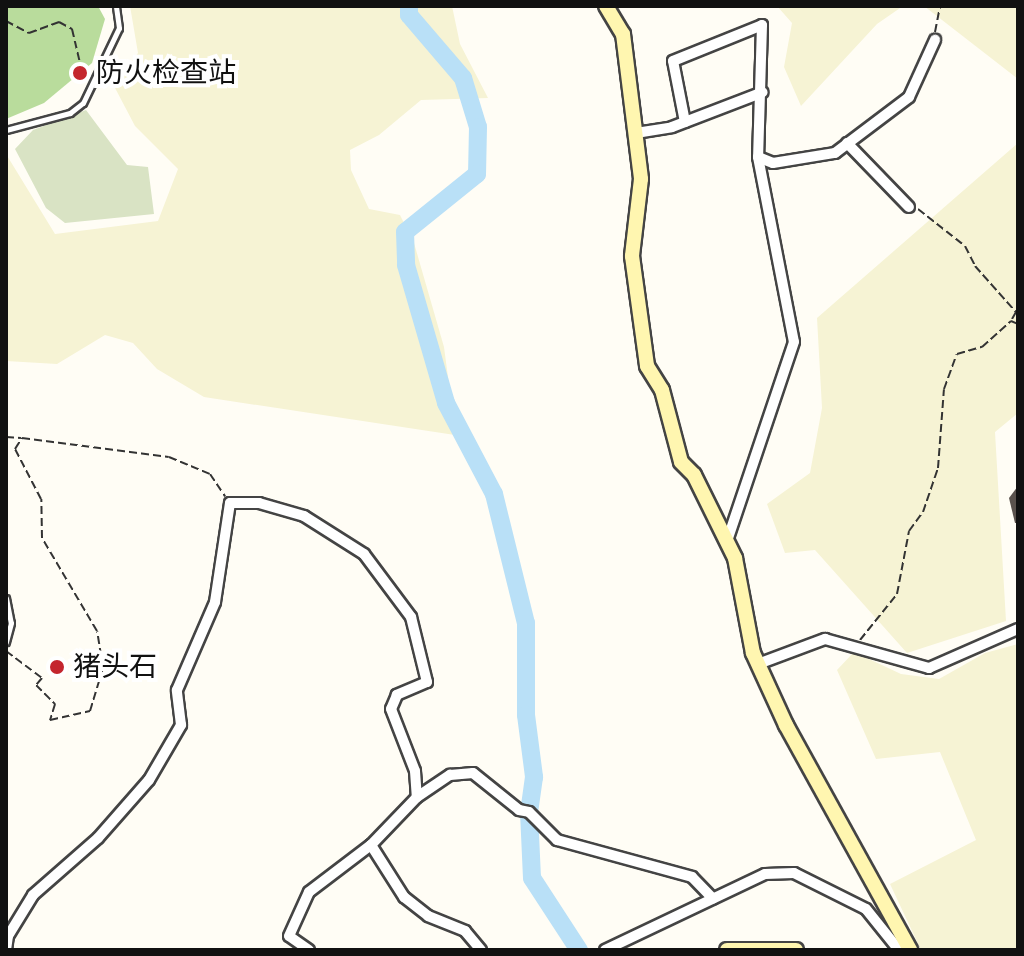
<!DOCTYPE html>
<html>
<head>
<meta charset="utf-8">
<style>
  body { margin:0 }
  #map { position:relative; width:1024px; height:956px; overflow:hidden; background:#fffdf5; font-family:"Times New Roman","Noto Sans SC",serif }
  div>[style] { position:absolute }
  .farmland>* { inset:0; background:#f6f3d4 }
  .forest>* { inset:0; background:#b9dc9c }
  .cemetery>* { inset:0; background:#d9e3c4 }
  .river>* { height:18px; margin:-9px; padding:0 9px; transform-origin:9px; border-radius:9px; background:#b9e0f7 }
  .building>* { inset:0; background:#5a524d }
  .path>* { height:2px; margin-top:-1px; transform-origin:0; background:repeating-linear-gradient(90deg,#333 0 8px,transparent 0 12px) }
  .roads { filter:drop-shadow(2px 0 #444) drop-shadow(-2px 0 #444) drop-shadow(0 2px #444) drop-shadow(0 -2px #444) }
  .lane>* { height:5px; margin:-2.5px; padding:0 2.5px; transform-origin:2.5px; border-radius:2.5px; background:#fff }
  .street>* { height:10px; margin:-5px; padding:0 5px; transform-origin:5px; border-radius:5px; background:#fff }
  .secondary>* { height:14px; margin:-7px; padding:0 7px; transform-origin:7px; border-radius:7px; background:#fff6b0 }
  .dots>* { width:22px; height:22px; translate:-50% -50%; box-sizing:border-box; border:4px solid #fff; border-radius:50% }
  span { translate:-50% -50%; white-space:nowrap; text-align:center; line-height:1.15; -webkit-text-stroke:8px #fff; paint-order:stroke }
  .poi-label { font-size:28px; color:#111 }
  .left { translate:0 -50%; text-align:left }
  .frame { position:absolute; inset:0; border:8px solid #111; pointer-events:none }
</style>
</head>
<body>
<div id="map">
  <div class="farmland">
    <div style="clip-path:polygon(130px 6px,452px 6px,460px 44px,488px 98px,421px 100px,379px 135px,350px 150px,351px 170px,369px 209px,400px 215px,414px 243px,444px 347px,450px 392px,468px 437px,204px 397px,157px 369px,133px 343px,105px 335px,57px 364px,6px 361px,6px 154px,55px 234px,158px 221px,178px 169px,135px 126px,114px 86px,138px 53px)"></div>
    <div style="clip-path:polygon(777px 6px,903px 6px,877px 24px,801px 106px,784px 67px,792px 23px)"></div>
    <div style="clip-path:polygon(924px 6px,1018px 6px,1018px 79px)"></div>
    <div style="clip-path:polygon(1018px 143px,1018px 413px,995px 432px,1006px 621px,907px 653px,815px 550px,785px 553px,767px 504px,810px 473px,822px 408px,817px 318px)"></div>
    <div style="clip-path:polygon(1018px 644px,1018px 950px,921px 950px,890px 884px,976px 840px,940px 752px,876px 759px,837px 670px,854px 652px,901px 674px,939px 679px,985px 653px)"></div>
  </div>
  <div class="forest">
    <div style="clip-path:polygon(6px 6px,98px 6px,105px 19px,92px 63px,44px 103px,6px 119px)"></div>
  </div>
  <div class="cemetery">
    <div style="clip-path:polygon(86px 110px,127px 165px,148px 167px,154px 214px,65px 223px,46px 208px,15px 149px,33px 130px)"></div>
  </div>
  <div class="river">
    <div style="left:409px;top:6px;width:9px;rotate:90deg"></div>
    <div style="left:409px;top:15px;width:83px;rotate:49.4deg"></div>
    <div style="left:463px;top:78px;width:51px;rotate:73deg"></div>
    <div style="left:478px;top:127px;width:47px;rotate:91.2deg"></div>
    <div style="left:477px;top:174px;width:92px;rotate:141.1deg"></div>
    <div style="left:405px;top:232px;width:33px;rotate:88deg"></div>
    <div style="left:406px;top:265px;width:144px;rotate:73.8deg"></div>
    <div style="left:446px;top:403px;width:103px;rotate:62.2deg"></div>
    <div style="left:494px;top:494px;width:133px;rotate:76.1deg"></div>
    <div style="left:526px;top:623px;width:92px;rotate:90deg"></div>
    <div style="left:526px;top:715px;width:63px;rotate:82.6deg"></div>
    <div style="left:534px;top:777px;width:35px;rotate:98deg"></div>
    <div style="left:529px;top:812px;width:66px;rotate:87.4deg"></div>
    <div style="left:532px;top:878px;width:86px;rotate:56.9deg"></div>
  </div>
  <div class="building">
    <div style="clip-path:polygon(1018px 486px,1018px 523px,1015px 523px,1009px 498px)"></div>
  </div>
  <div class="path">
    <div style="left:6px;top:21px;width:26px;rotate:28deg"></div>
    <div style="left:29px;top:33px;width:32px;rotate:-20deg"></div>
    <div style="left:59px;top:22px;width:15px;rotate:28deg"></div>
    <div style="left:72px;top:29px;width:52px;rotate:76.8deg"></div>
    <div style="left:935px;top:32px;width:26px;rotate:-79deg"></div>
    <div style="left:918px;top:209px;width:60px;rotate:38.2deg"></div>
    <div style="left:965px;top:246px;width:22px;rotate:63deg"></div>
    <div style="left:975px;top:266px;width:62px;rotate:48.3deg"></div>
    <div style="left:1016px;top:312px;width:8px;rotate:120deg"></div>
    <div style="left:6px;top:437px;width:15px;rotate:4deg"></div>
    <div style="left:860px;top:640px;width:59px;rotate:-51.2deg"></div>
    <div style="left:897px;top:594px;width:64px;rotate:-79.2deg"></div>
    <div style="left:909px;top:531px;width:24px;rotate:-54deg"></div>
    <div style="left:923px;top:512px;width:46px;rotate:-71.2deg"></div>
    <div style="left:938px;top:468px;width:79px;rotate:-85.7deg"></div>
    <div style="left:944px;top:389px;width:37px;rotate:-70deg"></div>
    <div style="left:957px;top:354px;width:26px;rotate:-16deg"></div>
    <div style="left:982px;top:347px;width:39px;rotate:-42deg"></div>
    <div style="left:1011px;top:321px;width:8px;rotate:23deg"></div>
    <div style="left:6px;top:651px;width:45px;rotate:36.9deg"></div>
    <div style="left:42px;top:678px;width:9px;rotate:131deg"></div>
    <div style="left:36px;top:685px;width:27px;rotate:45deg"></div>
    <div style="left:55px;top:704px;width:17px;rotate:107deg"></div>
    <div style="left:50px;top:720px;width:41px;rotate:-12.7deg"></div>
    <div style="left:90px;top:711px;width:45px;rotate:-73.2deg"></div>
    <div style="left:103px;top:668px;width:37px;rotate:-99deg"></div>
    <div style="left:97px;top:631px;width:108px;rotate:-120.6deg"></div>
    <div style="left:42px;top:538px;width:39px;rotate:-91deg"></div>
    <div style="left:41px;top:499px;width:56px;rotate:-117.5deg"></div>
    <div style="left:15px;top:449px;width:13px;rotate:-58deg"></div>
    <div style="left:22px;top:438px;width:148px;rotate:7.4deg"></div>
    <div style="left:169px;top:457px;width:44px;rotate:22.5deg"></div>
    <div style="left:210px;top:474px;width:27px;rotate:56deg"></div>
  </div>
  <div class="roads">
    <div class="lane">
      <div style="left:6px;top:130px;width:66px;rotate:-14.9deg"></div>
      <div style="left:70px;top:113px;width:16px;rotate:-38deg"></div>
      <div style="left:83px;top:103px;width:83px;rotate:-64.4deg"></div>
      <div style="left:119px;top:28px;width:22px;rotate:-98deg"></div>
      <div style="left:6px;top:598px;width:25px;rotate:79deg"></div>
      <div style="left:11px;top:623px;width:20px;rotate:105deg"></div>
    </div>
    <div class="street">
      <div style="left:685px;top:122px;width:62px;rotate:-101.1deg"></div>
      <div style="left:673px;top:61px;width:96px;rotate:-22deg"></div>
      <div style="left:762px;top:25px;width:132px;rotate:91.7deg"></div>
      <div style="left:758px;top:157px;width:188px;rotate:79deg"></div>
      <div style="left:794px;top:342px;width:207px;rotate:108.6deg"></div>
      <div style="left:636px;top:133px;width:36px;rotate:-9deg"></div>
      <div style="left:672px;top:127px;width:97px;rotate:-21deg"></div>
      <div style="left:847px;top:143px;width:89px;rotate:45.9deg"></div>
      <div style="left:758px;top:157px;width:16px;rotate:22deg"></div>
      <div style="left:773px;top:163px;width:63px;rotate:-9.2deg"></div>
      <div style="left:835px;top:153px;width:93px;rotate:-37.1deg"></div>
      <div style="left:909px;top:97px;width:63px;rotate:-65.5deg"></div>
      <div style="left:758px;top:664px;width:72px;rotate:-20.5deg"></div>
      <div style="left:825px;top:639px;width:108px;rotate:15.6deg"></div>
      <div style="left:929px;top:668px;width:97px;rotate:-23.7deg"></div>
      <div style="left:371px;top:845px;width:66px;rotate:-46.2deg"></div>
      <div style="left:417px;top:797px;width:40px;rotate:-34deg"></div>
      <div style="left:450px;top:775px;width:23px;rotate:-5deg"></div>
      <div style="left:473px;top:773px;width:59px;rotate:38.8deg"></div>
      <div style="left:519px;top:810px;width:10px;rotate:11deg"></div>
      <div style="left:529px;top:812px;width:40px;rotate:45deg"></div>
      <div style="left:557px;top:840px;width:140px;rotate:15.3deg"></div>
      <div style="left:692px;top:877px;width:30px;rotate:46deg"></div>
      <div style="left:6px;top:950px;width:14px;rotate:-82deg"></div>
      <div style="left:8px;top:936px;width:48px;rotate:-58.6deg"></div>
      <div style="left:33px;top:895px;width:86px;rotate:-41.2deg"></div>
      <div style="left:98px;top:838px;width:77px;rotate:-48.7deg"></div>
      <div style="left:149px;top:780px;width:64px;rotate:-59.8deg"></div>
      <div style="left:181px;top:725px;width:35px;rotate:-97deg"></div>
      <div style="left:177px;top:690px;width:96px;rotate:-66.6deg"></div>
      <div style="left:215px;top:602px;width:100px;rotate:-81.4deg"></div>
      <div style="left:230px;top:503px;width:29px"></div>
      <div style="left:259px;top:503px;width:47px;rotate:16.1deg"></div>
      <div style="left:304px;top:516px;width:71px;rotate:32.3deg"></div>
      <div style="left:364px;top:554px;width:79px;rotate:53.3deg"></div>
      <div style="left:411px;top:617px;width:67px;rotate:76.2deg"></div>
      <div style="left:427px;top:682px;width:33px;rotate:157deg"></div>
      <div style="left:397px;top:695px;width:15px;rotate:113deg"></div>
      <div style="left:391px;top:709px;width:66px;rotate:68.8deg"></div>
      <div style="left:415px;top:771px;width:26px;rotate:86deg"></div>
      <div style="left:309px;top:950px;width:24px;rotate:-145deg"></div>
      <div style="left:289px;top:936px;width:48px;rotate:-65.6deg"></div>
      <div style="left:309px;top:892px;width:78px;rotate:-37.2deg"></div>
      <div style="left:371px;top:845px;width:62px;rotate:57.6deg"></div>
      <div style="left:404px;top:897px;width:31px;rotate:38deg"></div>
      <div style="left:428px;top:916px;width:40px;rotate:22deg"></div>
      <div style="left:465px;top:931px;width:25px;rotate:50deg"></div>
      <div style="left:605px;top:950px;width:177px;rotate:-25.4deg"></div>
      <div style="left:765px;top:874px;width:29px;rotate:-2deg"></div>
      <div style="left:794px;top:873px;width:80px;rotate:26.6deg"></div>
      <div style="left:866px;top:909px;width:53px;rotate:51.2deg"></div>
    </div>
    <div class="secondary">
      <div style="left:606px;top:6px;width:33px;rotate:59deg"></div>
      <div style="left:623px;top:34px;width:146px;rotate:82.9deg"></div>
      <div style="left:641px;top:179px;width:78px;rotate:96.7deg"></div>
      <div style="left:632px;top:256px;width:111px;rotate:82.2deg"></div>
      <div style="left:647px;top:366px;width:28px;rotate:58deg"></div>
      <div style="left:662px;top:390px;width:74px;rotate:75.2deg"></div>
      <div style="left:681px;top:462px;width:18px;rotate:45deg"></div>
      <div style="left:694px;top:475px;width:93px;rotate:63.7deg"></div>
      <div style="left:735px;top:558px;width:97px;rotate:79.3deg"></div>
      <div style="left:753px;top:653px;width:79px;rotate:65.4deg"></div>
      <div style="left:786px;top:725px;width:257px;rotate:61.1deg"></div>
      <div style="left:727px;top:950px;width:69px"></div>
    </div>
  </div>
  <div class="dots">
    <div style="left:80px;top:73px;background:#c4262e"></div>
    <div style="left:57px;top:667px;background:#c4262e"></div>
  </div>
  <div class="poi-label">
    <span class="left" style="left:96px;top:73px">防火检查站</span>
    <span class="left" style="left:73px;top:667px">猪头石</span>
  </div>
  <div class="frame"></div>
</div>
</body>
</html>
